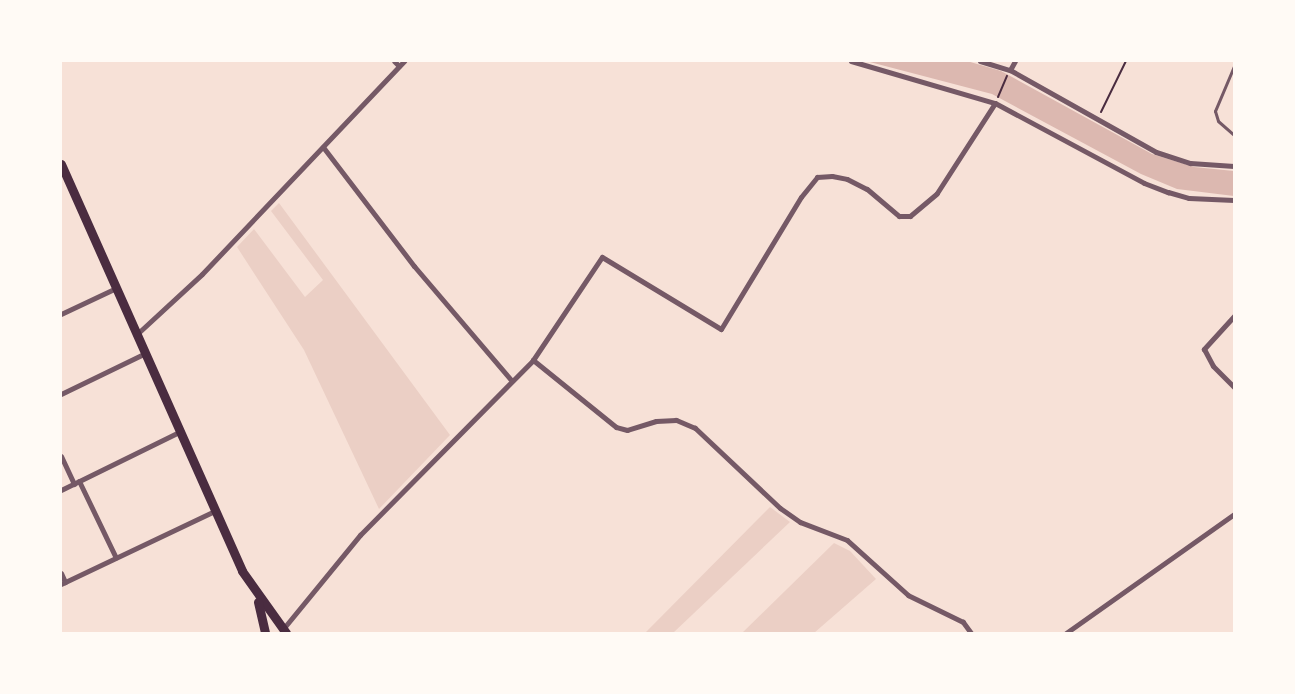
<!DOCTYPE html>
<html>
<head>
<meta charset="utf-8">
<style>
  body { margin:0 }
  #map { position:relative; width:1295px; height:694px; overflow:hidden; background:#f7e1d7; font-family:"Libre Baskerville",serif }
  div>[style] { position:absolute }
  .green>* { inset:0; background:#ebcfc5 }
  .water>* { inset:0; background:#dcb8b0 }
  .path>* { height:2px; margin:-1px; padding:0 1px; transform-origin:1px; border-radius:1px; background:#4a2c40 }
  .service>* { height:3px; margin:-1.5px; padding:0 1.5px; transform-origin:1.5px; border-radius:1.5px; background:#755966 }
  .minor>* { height:5px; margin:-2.5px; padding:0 2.5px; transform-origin:2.5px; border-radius:2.5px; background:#755966 }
  .secondary>* { height:9px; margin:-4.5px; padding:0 4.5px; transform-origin:4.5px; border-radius:4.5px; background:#4a2c40 }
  span { translate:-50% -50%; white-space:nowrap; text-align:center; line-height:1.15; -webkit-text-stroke:4px #fffaf5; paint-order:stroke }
  .frame { position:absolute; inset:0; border:62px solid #fffaf5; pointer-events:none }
</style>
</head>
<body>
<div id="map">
  <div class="green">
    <div style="clip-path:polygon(279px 203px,450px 435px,379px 509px,304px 350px,237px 247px,254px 229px,305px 297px,323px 280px,271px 211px)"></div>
    <div style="clip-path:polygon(770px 507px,790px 522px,673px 633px,645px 633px)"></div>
    <div style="clip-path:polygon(834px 543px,850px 551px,876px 579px,814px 633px,742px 633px)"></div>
  </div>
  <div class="water">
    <div style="clip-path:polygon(866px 61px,967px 61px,1001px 71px,1152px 154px,1194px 167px,1234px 171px,1234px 196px,1177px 189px,1141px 174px,992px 94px)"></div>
  </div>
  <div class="path">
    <div style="left:998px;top:97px;width:23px;rotate:-67deg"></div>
    <div style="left:1101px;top:112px;width:57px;rotate:-63.9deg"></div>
  </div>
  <div class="service">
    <div style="left:1234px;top:66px;width:49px;rotate:112.9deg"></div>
    <div style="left:1215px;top:111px;width:10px;rotate:73deg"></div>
    <div style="left:1218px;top:121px;width:21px;rotate:41deg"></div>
  </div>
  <div class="minor">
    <div style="left:394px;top:61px;width:7px;rotate:45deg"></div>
    <div style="left:851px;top:61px;width:150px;rotate:16.3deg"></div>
    <div style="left:995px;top:103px;width:169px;rotate:28.2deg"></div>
    <div style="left:1144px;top:183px;width:26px;rotate:21deg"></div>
    <div style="left:1168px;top:192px;width:22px;rotate:16deg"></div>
    <div style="left:1189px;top:198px;width:45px;rotate:2.5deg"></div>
    <div style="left:980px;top:61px;width:31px;rotate:17deg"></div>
    <div style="left:1010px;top:70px;width:167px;rotate:29.3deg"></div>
    <div style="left:1156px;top:152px;width:36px;rotate:18deg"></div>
    <div style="left:1190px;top:163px;width:44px;rotate:3.9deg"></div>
    <div style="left:1010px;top:70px;width:10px;rotate:-61deg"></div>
    <div style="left:323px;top:147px;width:150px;rotate:52.6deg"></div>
    <div style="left:414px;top:266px;width:150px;rotate:49.6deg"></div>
    <div style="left:61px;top:314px;width:61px;rotate:-25.3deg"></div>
    <div style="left:1234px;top:316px;width:45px;rotate:132.3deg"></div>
    <div style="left:1204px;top:349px;width:19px;rotate:62deg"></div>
    <div style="left:1213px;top:366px;width:30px;rotate:45deg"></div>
    <div style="left:137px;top:334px;width:88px;rotate:-42.7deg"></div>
    <div style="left:202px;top:274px;width:294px;rotate:-46.5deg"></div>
    <div style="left:61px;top:394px;width:94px;rotate:-25.8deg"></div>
    <div style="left:61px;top:456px;width:31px;rotate:65deg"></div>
    <div style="left:79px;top:481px;width:85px;rotate:64.3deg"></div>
    <div style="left:61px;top:490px;width:131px;rotate:-26.2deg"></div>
    <div style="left:61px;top:573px;width:10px;rotate:66deg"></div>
    <div style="left:61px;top:584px;width:170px;rotate:-25.4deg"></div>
    <div style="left:283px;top:629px;width:122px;rotate:-50.7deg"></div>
    <div style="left:360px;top:535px;width:246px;rotate:-45.3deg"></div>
    <div style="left:971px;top:633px;width:14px;rotate:-126deg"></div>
    <div style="left:963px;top:622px;width:61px;rotate:-153.9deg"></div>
    <div style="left:908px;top:595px;width:82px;rotate:-138deg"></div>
    <div style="left:847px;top:540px;width:50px;rotate:-159deg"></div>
    <div style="left:800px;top:522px;width:24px;rotate:-145deg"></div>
    <div style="left:780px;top:508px;width:117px;rotate:-136.7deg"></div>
    <div style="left:695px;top:428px;width:21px;rotate:-157deg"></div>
    <div style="left:676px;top:420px;width:20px;rotate:177deg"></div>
    <div style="left:656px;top:421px;width:30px;rotate:163deg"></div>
    <div style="left:627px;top:430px;width:11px;rotate:-165deg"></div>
    <div style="left:616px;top:427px;width:107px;rotate:-141.1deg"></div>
    <div style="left:533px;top:360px;width:124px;rotate:-56.2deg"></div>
    <div style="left:602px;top:257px;width:139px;rotate:31.2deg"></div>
    <div style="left:721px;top:329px;width:154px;rotate:-58.8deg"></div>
    <div style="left:801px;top:197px;width:26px;rotate:-51deg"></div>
    <div style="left:817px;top:177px;width:15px;rotate:-4deg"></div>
    <div style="left:832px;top:176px;width:15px;rotate:11deg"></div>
    <div style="left:847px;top:179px;width:22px;rotate:27deg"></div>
    <div style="left:867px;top:189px;width:42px;rotate:40.2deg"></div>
    <div style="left:899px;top:216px;width:11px"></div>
    <div style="left:910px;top:216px;width:35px;rotate:-40deg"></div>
    <div style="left:937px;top:193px;width:107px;rotate:-57.2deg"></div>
    <div style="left:1066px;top:633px;width:206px;rotate:-35.3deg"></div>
  </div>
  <div class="secondary">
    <div style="left:61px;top:164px;width:445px;rotate:66deg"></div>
    <div style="left:242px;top:571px;width:76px;rotate:54.6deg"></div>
    <div style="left:258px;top:602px;width:32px;rotate:77deg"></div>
  </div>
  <div class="frame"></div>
</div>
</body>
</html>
